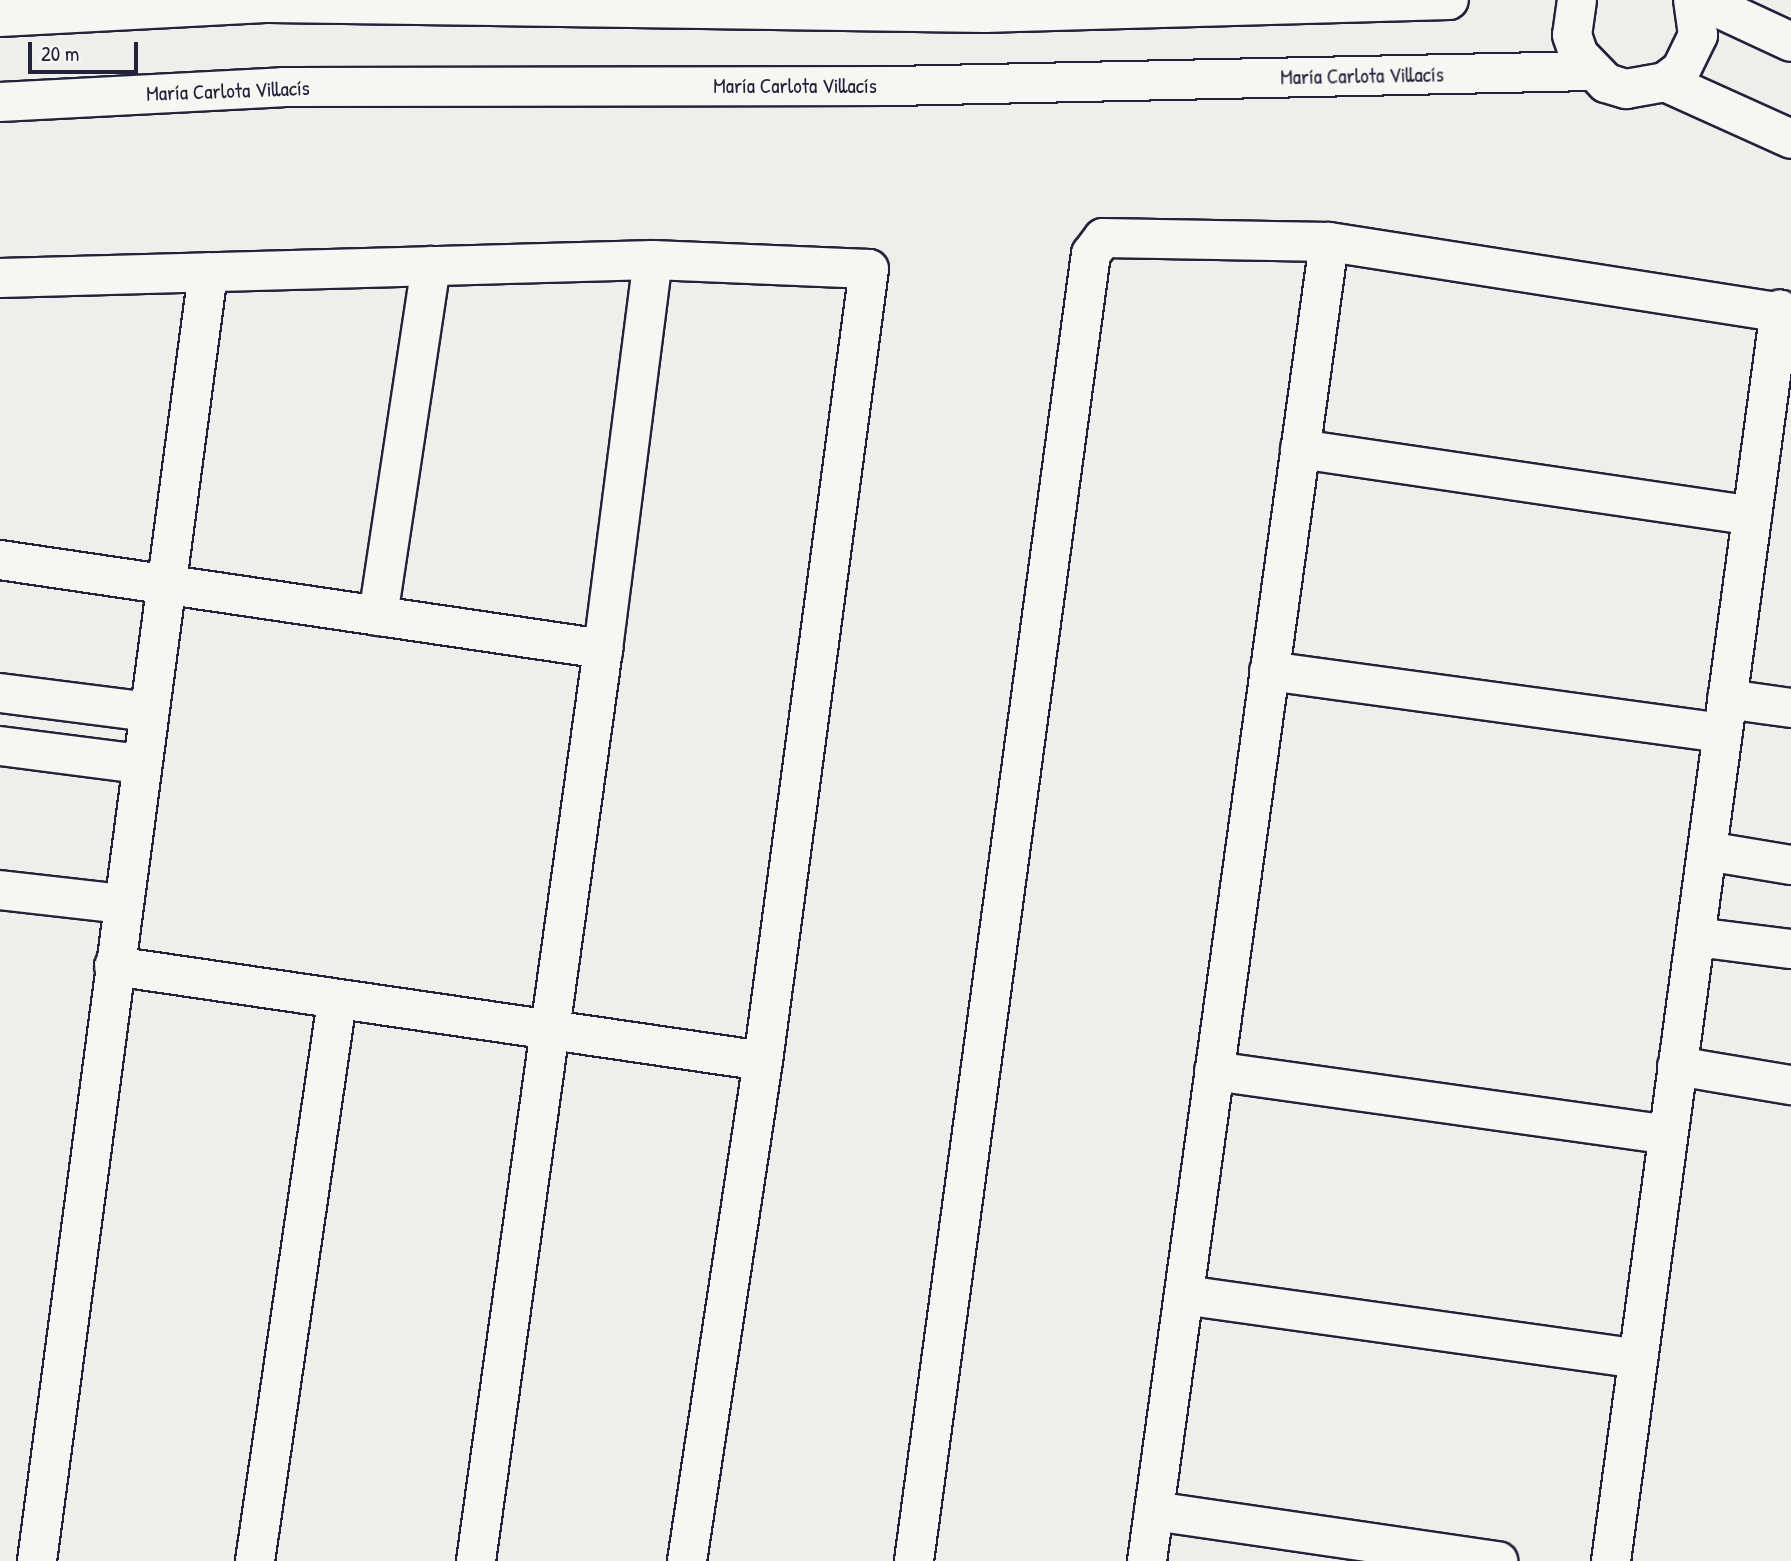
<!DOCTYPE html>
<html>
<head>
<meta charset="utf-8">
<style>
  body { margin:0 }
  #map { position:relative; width:1791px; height:1561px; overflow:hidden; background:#eeeeeb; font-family:"Patrick Hand",sans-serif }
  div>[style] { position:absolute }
  .roads { filter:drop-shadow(2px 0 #22223b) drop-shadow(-2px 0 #22223b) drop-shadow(0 2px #22223b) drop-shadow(0 -2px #22223b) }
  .minor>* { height:38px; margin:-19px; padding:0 19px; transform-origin:19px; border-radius:19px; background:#f6f6f2 }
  span { translate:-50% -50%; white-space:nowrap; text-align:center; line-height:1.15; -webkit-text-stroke:5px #f6f6f2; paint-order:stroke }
  .street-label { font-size:21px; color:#22223b }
  .scale { position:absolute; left:28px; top:42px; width:110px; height:32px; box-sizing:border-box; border:4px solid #22223b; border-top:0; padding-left:9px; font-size:21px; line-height:24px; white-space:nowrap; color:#22223b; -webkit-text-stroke:5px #f6f6f2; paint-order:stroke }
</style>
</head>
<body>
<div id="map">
  <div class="roads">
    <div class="minor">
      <div style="left:1577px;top:0;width:35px;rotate:98deg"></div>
      <div style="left:1572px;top:35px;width:21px;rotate:71deg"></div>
      <div style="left:1579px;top:55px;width:39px;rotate:46deg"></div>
      <div style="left:1606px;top:83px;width:21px;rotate:17deg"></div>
      <div style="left:1626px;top:89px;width:40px;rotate:-10deg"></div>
      <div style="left:1665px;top:82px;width:20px;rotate:-37deg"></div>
      <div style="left:1681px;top:70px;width:39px;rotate:-64deg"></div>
      <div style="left:1698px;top:35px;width:35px;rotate:-98deg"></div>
      <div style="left:1701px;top:0;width:99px;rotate:25deg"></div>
      <div style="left:0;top:17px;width:270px;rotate:-3deg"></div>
      <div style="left:270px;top:3px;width:715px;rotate:0.8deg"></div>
      <div style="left:985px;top:13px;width:464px;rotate:-1.6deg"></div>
      <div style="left:1665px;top:82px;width:138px;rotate:24.3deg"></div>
      <div style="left:0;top:102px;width:283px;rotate:-3deg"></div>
      <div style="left:283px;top:87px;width:610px;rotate:-0.09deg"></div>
      <div style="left:893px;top:86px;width:697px;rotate:-1.23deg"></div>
      <div style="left:0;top:278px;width:653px;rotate:-1.58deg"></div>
      <div style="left:653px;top:260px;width:216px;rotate:2.4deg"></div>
      <div style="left:869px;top:269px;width:799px;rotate:97.62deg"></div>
      <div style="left:763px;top:1061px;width:506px;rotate:98.64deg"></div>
      <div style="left:1300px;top:449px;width:457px;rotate:8.4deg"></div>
      <div style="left:0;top:560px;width:610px;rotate:8.4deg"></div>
      <div style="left:603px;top:649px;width:392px;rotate:-82.7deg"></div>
      <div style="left:378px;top:616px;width:354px;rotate:-81.4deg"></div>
      <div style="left:1269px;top:671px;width:458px;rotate:7.8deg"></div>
      <div style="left:0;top:693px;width:149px;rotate:7.3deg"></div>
      <div style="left:1727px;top:699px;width:65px;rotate:8deg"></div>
      <div style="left:0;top:746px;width:142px;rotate:7.3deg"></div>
      <div style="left:1707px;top:851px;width:85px;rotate:9.5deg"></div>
      <div style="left:0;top:890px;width:123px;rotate:6.5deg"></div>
      <div style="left:1696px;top:937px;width:96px;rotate:7.2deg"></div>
      <div style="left:114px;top:966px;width:656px;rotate:8.33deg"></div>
      <div style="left:1677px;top:1066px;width:116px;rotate:9.5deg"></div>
      <div style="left:1214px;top:1071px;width:458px;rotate:8deg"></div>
      <div style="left:1184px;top:1295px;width:458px;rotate:8deg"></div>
      <div style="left:1154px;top:1511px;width:348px;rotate:8.3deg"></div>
      <div style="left:37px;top:1561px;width:1300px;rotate:-82.44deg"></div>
      <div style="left:255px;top:1561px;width:566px;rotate:-81.67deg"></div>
      <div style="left:476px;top:1561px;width:921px;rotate:-82.07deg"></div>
      <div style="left:914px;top:1561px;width:1319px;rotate:-82.29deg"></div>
      <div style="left:1091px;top:254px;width:20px;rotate:-53deg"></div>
      <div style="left:1103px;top:238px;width:226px;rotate:1deg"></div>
      <div style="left:1329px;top:242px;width:468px;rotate:8.9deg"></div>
      <div style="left:1147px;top:1561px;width:1331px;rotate:-82.14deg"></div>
      <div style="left:1611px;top:1561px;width:1263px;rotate:-82.31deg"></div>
    </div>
  </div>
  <div class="street-label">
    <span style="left:1362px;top:76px;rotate:-1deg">María Carlota Villacís</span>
    <span style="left:795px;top:86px">María Carlota Villacís</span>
    <span style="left:228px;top:91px;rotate:-2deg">María Carlota Villacís</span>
  </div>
  <div class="scale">20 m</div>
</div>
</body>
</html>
